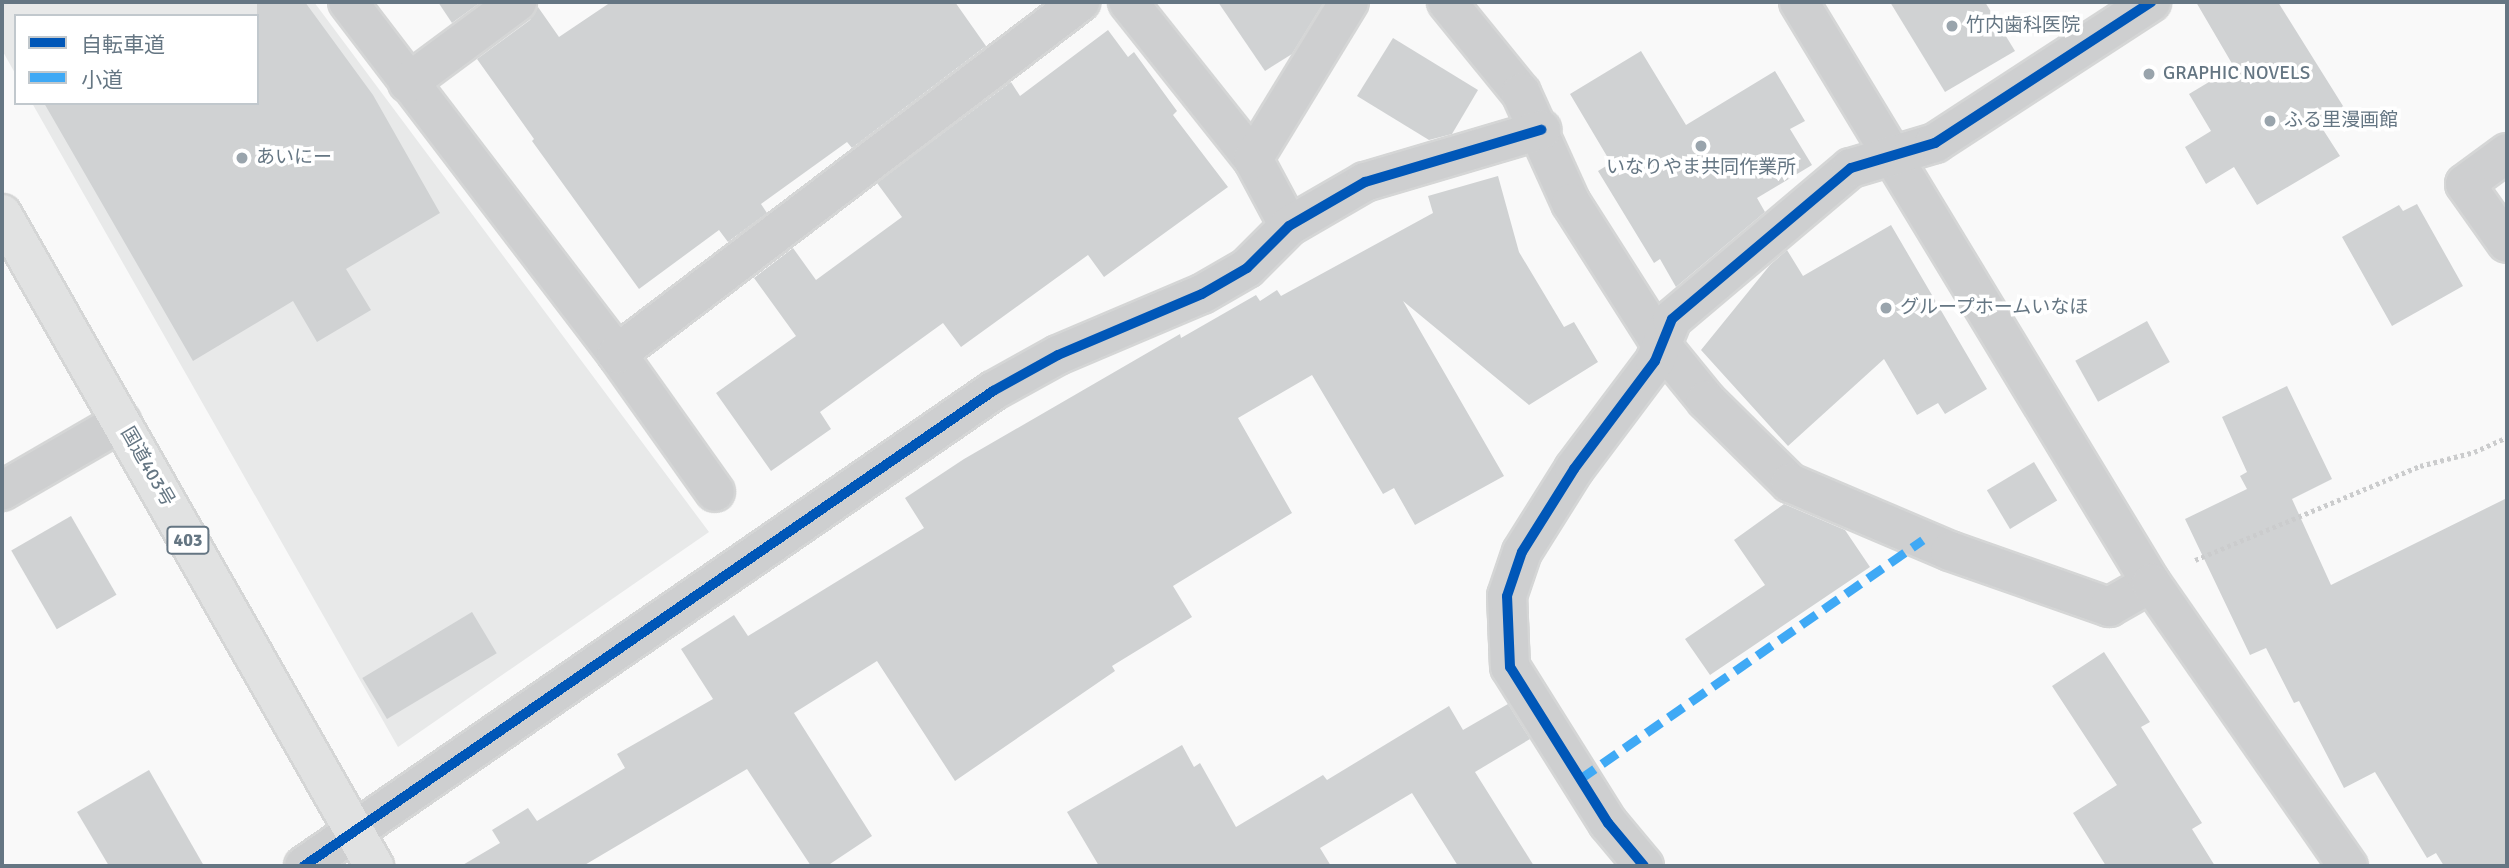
<!DOCTYPE html>
<html>
<head>
<meta charset="utf-8">
<style>
  body { margin:0 }
  #map { position:relative; width:2509px; height:868px; overflow:hidden; background:#f9f9f9; font-family:Signika,"Noto Sans JP",sans-serif }
  div>[style] { position:absolute }
  .built>* { inset:0; background:#e8e9e9 }
  .building>* { inset:0; background:#d0d2d3; transform-origin:0 0 }
  .path>* { height:4.5px; margin-top:-2.25px; transform-origin:0; background:repeating-linear-gradient(90deg,#cbcccd 0 3.5px,transparent 0 7px) }
  .roads { filter:drop-shadow(2px 0 #d5d6d6) drop-shadow(-2px 0 #d5d6d6) drop-shadow(0 2px #d5d6d6) drop-shadow(0 -2px #d5d6d6) }
  .minor>* { height:38px; margin:-19px; padding:0 19px; transform-origin:19px; border-radius:19px; background:#cecfd0 }
  .trunk>* { height:38px; margin:-19px; padding:0 19px; transform-origin:19px; border-radius:19px; background:#e1e2e2 }
  .quiet>* { height:9px; margin-top:-4.5px; transform-origin:0; background:repeating-linear-gradient(90deg,#3fa9f5 0 18px,transparent 0 27px) }
  .cycleway>* { height:10px; margin:-5px; padding:0 5px; transform-origin:5px; border-radius:5px; background:#0057b8 }
  .dots>* { width:19px; height:19px; translate:-50% -50%; box-sizing:border-box; border:4px solid #fff; border-radius:50% }
  span { translate:-50% -50%; white-space:nowrap; text-align:center; line-height:1.15; -webkit-text-stroke:7px #fff; paint-order:stroke }
  .shield-label span { padding:2px 5px; background:#fff; border:2px solid; border-radius:5px; -webkit-text-stroke-width:0 }
  .shield-label { font-size:18px; color:#657683; font-weight:700 }
  .poi-label { font-size:19px; color:#657683 }
  .left { translate:0 -50%; text-align:left }
  .street-label { font-size:19px; color:#657683 }
  .frame { position:absolute; inset:0; border:4px solid #657683; pointer-events:none }
  .legend { position:absolute; left:14px; top:14px; width:245px; height:91px; box-sizing:border-box; background:#fff; border:2px solid #c1c8cd; margin:0; padding:9px 12px; list-style:none; font-size:21px; color:#657683 }
  .legend li { display:flex; align-items:center; gap:14px; height:35px }
  .legend b { width:35px; border:2px solid #c1c8cd }
</style>
</head>
<body>
<div id="map">
  <div class="built">
    <div style="clip-path:polygon(2px 2px,314px 2px,709px 532px,398px 747px,32px 103px,257px 103px,257px 16px,16px 16px,16px 75px,2px 50px)"></div>
  </div>
  <div class="building">
    <div style="clip-path:polygon(257px 2px,305px 2px,373px 95px,440px 213px,346px 269px,371px 310px,317px 342px,293px 301px,193px 361px,44px 103px,257px 103px)"></div>
    <div style="clip-path:polygon(438px 2px,481px 2px,452px 23px)"></div>
    <div style="clip-path:polygon(611px 2px,955px 2px,986px 46px,852px 148px,847px 142px,761px 204px,767px 213px,728px 242px,719px 230px,639px 289px,532px 141px,534px 139px,477px 59px,530px 20px,538px 7px,559px 37px)"></div>
    <div style="clip-path:polygon(1218px 2px,1324px 2px,1292px 54px,1265px 71px)"></div>
    <div style="clip-path:polygon(1890px 2px,1985px 2px,2015px 51px,1945px 92px)"></div>
    <div style="clip-path:polygon(2196px 2px,2278px 2px,2348px 114px,2322px 128px,2340px 156px,2257px 205px,2234px 167px,2206px 184px,2185px 147px,2211px 131px,2189px 94px,2234px 67px)"></div>
    <div style="clip-path:polygon(1108px 30px,1128px 57px,1134px 52px,1177px 111px,1173px 115px,1228px 187px,1104px 277px,1088px 255px,961px 347px,943px 323px,820px 412px,831px 429px,771px 471px,716px 393px,796px 336px,754px 278px,793px 248px,816px 280px,902px 217px,877px 183px,1011px 82px,1020px 96px)"></div>
    <div style="clip-path:polygon(1393px 38px,1478px 90px,1452px 134px,1429px 140px,1357px 96px)"></div>
    <div style="clip-path:polygon(1641px 51px,1686px 125px,1775px 71px,1805px 121px,1790px 129px,1812px 165px,1757px 198px,1765px 212px,1676px 287px,1660px 259px,1654px 263px,1598px 171px,1611px 163px,1570px 94px)"></div>
    <div style="clip-path:polygon(1498px 176px,1519px 252px,1564px 327px,1574px 322px,1598px 362px,1529px 405px,1403px 301px,1504px 476px,1415px 525px,1394px 488px,1383px 494px,1312px 375px,1238px 418px,1292px 513px,1173px 586px,1192px 617px,1112px 666px,1115px 671px,955px 781px,877px 661px,794px 713px,872px 836px,827px 866px,811px 866px,747px 769px,583px 866px,461px 866px,500px 843px,492px 830px,528px 808px,537px 821px,625px 768px,617px 754px,713px 699px,681px 649px,734px 615px,748px 636px,924px 528px,905px 498px,964px 459px,1180px 334px,1181px 338px,1256px 295px,1260px 301px,1277px 290px,1281px 296px,1433px 213px,1428px 196px)"></div>
    <div style="clip-path:polygon(2417px 204px,2463px 286px,2392px 326px,2342px 237px,2399px 205px,2403px 211px)"></div>
    <div style="clip-path:polygon(1891px 225px,1987px 389px,1945px 414px,1938px 403px,1917px 415px,1884px 359px,1788px 446px,1701px 350px,1770px 265px,1787px 250px,1803px 276px)"></div>
    <div style="left:2147px;top:321px;width:47px;height:82px;rotate:61deg"></div>
    <div style="clip-path:polygon(2287px 386px,2332px 479px,2292px 499px,2331px 585px,2507px 498px,2507px 866px,2444px 866px,2436px 853px,2427px 858px,2375px 772px,2344px 788px,2299px 701px,2294px 703px,2266px 648px,2250px 655px,2185px 519px,2247px 489px,2240px 476px,2247px 472px,2222px 417px)"></div>
    <div style="left:2034px;top:462px;width:45px;height:55px;rotate:59deg"></div>
    <div style="clip-path:polygon(1784px 504px,1845px 530px,1870px 567px,1710px 675px,1685px 639px,1765px 585px,1734px 540px)"></div>
    <div style="left:71px;top:516px;width:91px;height:69px;rotate:60deg"></div>
    <div style="left:472px;top:612px;width:48px;height:128px;rotate:59deg"></div>
    <div style="clip-path:polygon(2104px 652px,2150px 722px,2141px 727px,2202px 823px,2192px 829px,2215px 866px,2106px 866px,2073px 813px,2117px 785px,2052px 686px)"></div>
    <div style="clip-path:polygon(1508px 704px,1530px 739px,1475px 772px,1534px 866px,1458px 866px,1412px 793px,1320px 848px,1331px 866px,1099px 866px,1067px 812px,1182px 745px,1194px 767px,1200px 763px,1236px 827px,1323px 775px,1327px 780px,1449px 706px,1463px 730px)"></div>
    <div style="clip-path:polygon(149px 770px,204px 866px,109px 866px,77px 812px)"></div>
  </div>
  <div class="path">
    <div style="left:2195px;top:560px;width:244px;rotate:-22.7deg"></div>
    <div style="left:2420px;top:466px;width:56px;rotate:-14.5deg"></div>
    <div style="left:2474px;top:452px;width:36px;rotate:-24deg"></div>
  </div>
  <div class="roads">
    <div class="minor">
      <div style="left:348px;top:2px;width:443px;rotate:52.6deg"></div>
      <div style="left:617px;top:354px;width:169px;rotate:54.6deg"></div>
      <div style="left:1128px;top:2px;width:201px;rotate:51.5deg"></div>
      <div style="left:1253px;top:159px;width:76px;rotate:61.8deg"></div>
      <div style="left:1447px;top:2px;width:117px;rotate:50.9deg"></div>
      <div style="left:1521px;top:93px;width:121px;rotate:65.6deg"></div>
      <div style="left:1571px;top:203px;width:169px;rotate:57.5deg"></div>
      <div style="left:1662px;top:346px;width:70px;rotate:50.8deg"></div>
      <div style="left:1706px;top:400px;width:118px;rotate:44.7deg"></div>
      <div style="left:1790px;top:483px;width:174px;rotate:23deg"></div>
      <div style="left:1950px;top:551px;width:169px;rotate:19.4deg"></div>
      <div style="left:2109px;top:607px;width:48px;rotate:-29.7deg"></div>
      <div style="left:1799px;top:2px;width:679px;rotate:58.79deg"></div>
      <div style="left:2151px;top:583px;width:345px;rotate:55.2deg"></div>
      <div style="left:408px;top:83px;width:136px;rotate:-36.6deg"></div>
      <div style="left:2507px;top:153px;width:52px;rotate:143.6deg"></div>
      <div style="left:2465px;top:184px;width:72px;rotate:54.6deg"></div>
      <div style="left:1253px;top:159px;width:184px;rotate:-58.6deg"></div>
      <div style="left:617px;top:354px;width:582px;rotate:-37.24deg"></div>
      <div style="left:2px;top:491px;width:138px;rotate:-30.1deg"></div>
      <div style="left:304px;top:866px;width:837px;rotate:-34.58deg"></div>
      <div style="left:993px;top:391px;width:74px;rotate:-29deg"></div>
      <div style="left:1058px;top:355px;width:156px;rotate:-23deg"></div>
      <div style="left:1202px;top:294px;width:52px;rotate:-30deg"></div>
      <div style="left:1247px;top:268px;width:59px;rotate:-45deg"></div>
      <div style="left:1289px;top:226px;width:88px;rotate:-30.1deg"></div>
      <div style="left:1365px;top:182px;width:184px;rotate:-16.5deg"></div>
      <div style="left:1644px;top:866px;width:56px;rotate:-129.9deg"></div>
      <div style="left:1608px;top:823px;width:184px;rotate:-122.1deg"></div>
      <div style="left:1510px;top:667px;width:71px;rotate:-92.4deg"></div>
      <div style="left:1507px;top:596px;width:46px;rotate:-71.2deg"></div>
      <div style="left:1522px;top:552px;width:98px;rotate:-57.9deg"></div>
      <div style="left:1574px;top:469px;width:135px;rotate:-53.1deg"></div>
      <div style="left:1655px;top:361px;width:45px;rotate:-68deg"></div>
      <div style="left:1672px;top:319px;width:234px;rotate:-40.2deg"></div>
      <div style="left:1851px;top:168px;width:88px;rotate:-16.6deg"></div>
      <div style="left:1935px;top:143px;width:258px;rotate:-33.1deg"></div>
    </div>
    <div class="trunk">
      <div style="left:2px;top:214px;width:751px;rotate:60.29deg"></div>
    </div>
  </div>
  <div class="quiet">
    <div style="left:1580px;top:779px;width:418px;rotate:-34.9deg"></div>
  </div>
  <div class="cycleway">
    <div style="left:304px;top:866px;width:837px;rotate:-34.58deg"></div>
    <div style="left:993px;top:391px;width:74px;rotate:-29deg"></div>
    <div style="left:1058px;top:355px;width:156px;rotate:-23deg"></div>
    <div style="left:1202px;top:294px;width:52px;rotate:-30deg"></div>
    <div style="left:1247px;top:268px;width:59px;rotate:-45deg"></div>
    <div style="left:1289px;top:226px;width:88px;rotate:-30.1deg"></div>
    <div style="left:1365px;top:182px;width:184px;rotate:-16.5deg"></div>
    <div style="left:1644px;top:866px;width:56px;rotate:-129.9deg"></div>
    <div style="left:1608px;top:823px;width:184px;rotate:-122.1deg"></div>
    <div style="left:1510px;top:667px;width:71px;rotate:-92.4deg"></div>
    <div style="left:1507px;top:596px;width:46px;rotate:-71.2deg"></div>
    <div style="left:1522px;top:552px;width:98px;rotate:-57.9deg"></div>
    <div style="left:1574px;top:469px;width:135px;rotate:-53.1deg"></div>
    <div style="left:1655px;top:361px;width:45px;rotate:-68deg"></div>
    <div style="left:1672px;top:319px;width:234px;rotate:-40.2deg"></div>
    <div style="left:1851px;top:168px;width:88px;rotate:-16.6deg"></div>
    <div style="left:1935px;top:143px;width:258px;rotate:-33.1deg"></div>
  </div>
  <div class="dots">
    <div style="left:1952px;top:26px;background:#99a4ac"></div>
    <div style="left:2149px;top:74px;background:#99a4ac"></div>
    <div style="left:2270px;top:121px;background:#99a4ac"></div>
    <div style="left:1701px;top:146px;background:#99a4ac"></div>
    <div style="left:242px;top:158px;background:#99a4ac"></div>
    <div style="left:1886px;top:308px;background:#99a4ac"></div>
  </div>
  <div class="shield-label">
    <span style="left:188px;top:540px">403</span>
  </div>
  <div class="poi-label">
    <span class="left" style="left:1966px;top:26px">竹内歯科医院</span>
    <span class="left" style="left:2163px;top:74px">GRAPHIC NOVELS</span>
    <span class="left" style="left:2284px;top:121px">ふる里漫画館</span>
    <span class="left" style="left:256px;top:158px">あいにー</span>
    <span style="left:1701px;top:168px">いなりやま共同作業所</span>
    <span class="left" style="left:1900px;top:308px">グループホームいなほ</span>
  </div>
  <div class="street-label">
    <span style="left:147px;top:467px;rotate:60deg">国道403号</span>
  </div>
  <div class="frame"></div>
  <ul class="legend">
  <li><b style="height:9px;background:#0057b8"></b>自転車道</li>
  <li><b style="height:9px;background:#3fa9f5"></b>小道</li>
  </ul>
</div>
</body>
</html>
